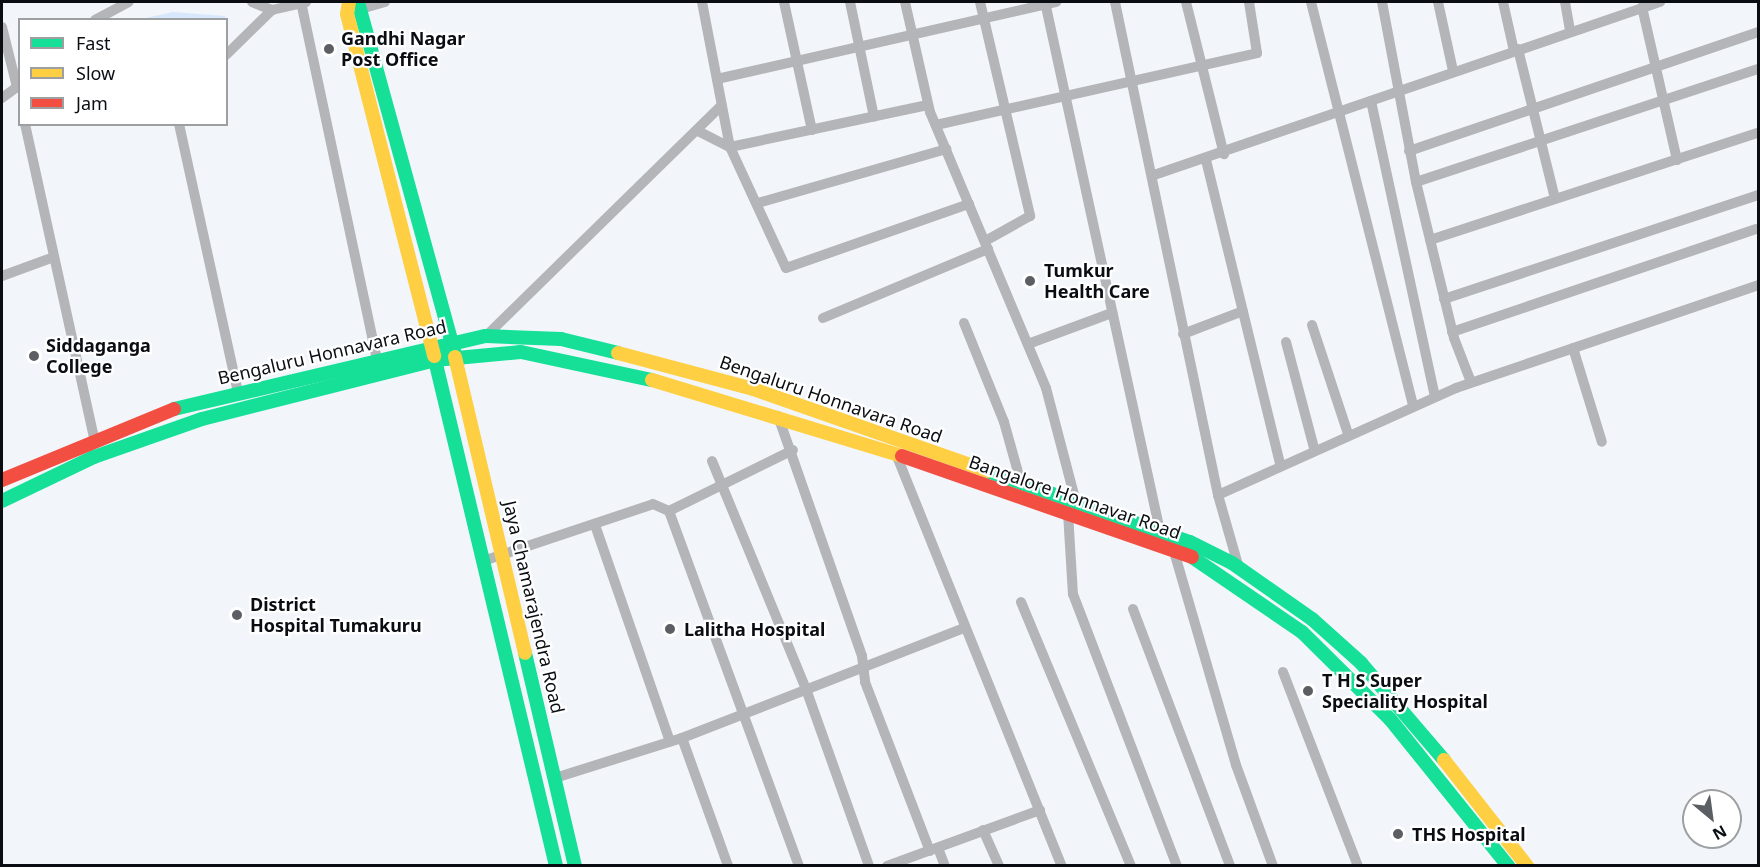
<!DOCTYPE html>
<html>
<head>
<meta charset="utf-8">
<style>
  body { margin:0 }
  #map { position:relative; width:1760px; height:867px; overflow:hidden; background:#f2f6fa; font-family:"Noto Sans",sans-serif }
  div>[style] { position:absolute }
  .green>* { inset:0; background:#d7e8fc }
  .street>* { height:10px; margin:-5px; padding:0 5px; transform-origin:5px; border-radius:5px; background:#b4b5b8 }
  .fast>* { height:14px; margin:-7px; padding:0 7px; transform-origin:7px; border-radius:7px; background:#16e098 }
  .slow>* { height:14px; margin:-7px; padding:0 7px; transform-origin:7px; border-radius:7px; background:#ffcf43 }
  .jam>* { height:14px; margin:-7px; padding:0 7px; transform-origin:7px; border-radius:7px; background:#f24e42 }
  .dots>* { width:16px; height:16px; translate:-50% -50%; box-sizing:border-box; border:3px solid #fff; border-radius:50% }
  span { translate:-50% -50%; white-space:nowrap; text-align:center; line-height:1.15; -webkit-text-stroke:4.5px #fff; paint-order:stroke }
  .poi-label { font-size:18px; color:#0a0e12; font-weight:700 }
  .left { translate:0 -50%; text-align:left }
  .street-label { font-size:18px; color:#0a0e12 }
  .frame { position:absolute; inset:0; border:3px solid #0a0e12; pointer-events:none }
  .legend { position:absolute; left:18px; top:18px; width:210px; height:108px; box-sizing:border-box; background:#fff; border:2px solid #9d9fa0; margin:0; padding:8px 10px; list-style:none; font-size:18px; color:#0a0e12 }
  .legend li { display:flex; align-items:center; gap:12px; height:30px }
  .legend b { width:30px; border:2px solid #9d9fa0 }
  .north { position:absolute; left:1682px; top:789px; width:60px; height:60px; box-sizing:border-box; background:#fff; border:2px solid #9d9fa0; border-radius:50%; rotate:151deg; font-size:16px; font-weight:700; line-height:24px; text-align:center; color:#0a0e12 }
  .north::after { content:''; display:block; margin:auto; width:21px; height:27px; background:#5b5f63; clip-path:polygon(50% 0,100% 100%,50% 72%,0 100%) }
</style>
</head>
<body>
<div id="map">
  <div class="green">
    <div style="clip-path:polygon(173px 12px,225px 16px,225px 19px,141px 19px)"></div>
  </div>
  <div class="street">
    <div style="left:252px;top:2px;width:22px;rotate:22deg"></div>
    <div style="left:301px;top:2px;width:371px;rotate:78deg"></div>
    <div style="left:702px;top:2px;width:148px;rotate:79.1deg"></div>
    <div style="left:730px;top:147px;width:133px;rotate:65.2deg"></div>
    <div style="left:786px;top:268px;width:194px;rotate:-19.3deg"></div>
    <div style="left:784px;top:2px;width:131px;rotate:77.7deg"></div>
    <div style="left:850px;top:2px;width:117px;rotate:78.2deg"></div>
    <div style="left:905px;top:2px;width:113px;rotate:77.2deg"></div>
    <div style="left:930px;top:112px;width:299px;rotate:67.2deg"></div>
    <div style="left:1046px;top:388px;width:118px;rotate:75.3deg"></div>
    <div style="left:980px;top:2px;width:220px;rotate:76.8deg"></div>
    <div style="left:1030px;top:216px;width:51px;rotate:150.9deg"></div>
    <div style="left:1045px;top:2px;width:546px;rotate:77.74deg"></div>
    <div style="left:1115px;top:2px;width:504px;rotate:78.2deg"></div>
    <div style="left:1218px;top:495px;width:76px;rotate:74deg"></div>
    <div style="left:1186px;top:2px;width:157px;rotate:76deg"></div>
    <div style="left:1311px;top:2px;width:417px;rotate:75.8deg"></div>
    <div style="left:1382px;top:2px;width:183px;rotate:79.3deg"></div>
    <div style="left:1416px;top:182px;width:161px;rotate:76.3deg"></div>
    <div style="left:1454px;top:338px;width:47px;rotate:68.9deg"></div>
    <div style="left:1438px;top:2px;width:71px;rotate:77.7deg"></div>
    <div style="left:1503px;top:2px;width:50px;rotate:77.3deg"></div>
    <div style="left:1565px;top:2px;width:29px;rotate:80deg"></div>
    <div style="left:1642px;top:7px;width:157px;rotate:77.1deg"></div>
    <div style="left:357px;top:10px;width:29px;rotate:-16deg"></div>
    <div style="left:95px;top:20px;width:38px;rotate:-28deg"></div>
    <div style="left:2px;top:27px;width:62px;rotate:76deg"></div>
    <div style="left:17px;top:87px;width:19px;rotate:144deg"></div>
    <div style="left:1518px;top:49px;width:154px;rotate:76.1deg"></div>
    <div style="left:226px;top:55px;width:64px;rotate:-44.4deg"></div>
    <div style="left:272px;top:10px;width:35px;rotate:-13deg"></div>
    <div style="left:717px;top:79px;width:348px;rotate:-12.8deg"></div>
    <div style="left:1371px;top:101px;width:302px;rotate:77.8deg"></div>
    <div style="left:25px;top:124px;width:321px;rotate:77.6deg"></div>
    <div style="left:179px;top:124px;width:274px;rotate:77.6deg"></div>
    <div style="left:936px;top:125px;width:329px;rotate:-12.6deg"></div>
    <div style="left:1257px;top:53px;width:52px;rotate:-98.9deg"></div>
    <div style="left:698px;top:131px;width:36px;rotate:27deg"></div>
    <div style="left:730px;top:147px;width:202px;rotate:-12deg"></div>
    <div style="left:1409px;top:151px;width:369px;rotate:-18.8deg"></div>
    <div style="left:1206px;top:160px;width:312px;rotate:76.3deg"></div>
    <div style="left:1154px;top:175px;width:535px;rotate:-18.88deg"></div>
    <div style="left:1416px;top:182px;width:360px;rotate:-18.3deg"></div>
    <div style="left:758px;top:203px;width:196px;rotate:-16deg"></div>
    <div style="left:1430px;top:240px;width:345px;rotate:-18.1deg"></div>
    <div style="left:2px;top:276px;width:55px;rotate:-20.1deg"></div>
    <div style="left:1444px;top:299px;width:331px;rotate:-18.3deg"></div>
    <div style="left:823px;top:318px;width:179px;rotate:-22.7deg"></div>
    <div style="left:964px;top:323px;width:107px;rotate:68deg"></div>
    <div style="left:1004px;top:422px;width:63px;rotate:74.4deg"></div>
    <div style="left:1312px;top:325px;width:115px;rotate:71.7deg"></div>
    <div style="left:1452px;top:332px;width:321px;rotate:-18.7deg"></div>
    <div style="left:1183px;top:334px;width:64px;rotate:-21deg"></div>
    <div style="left:486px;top:336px;width:329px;rotate:-44.4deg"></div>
    <div style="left:1286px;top:342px;width:110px;rotate:75.2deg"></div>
    <div style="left:1028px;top:344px;width:90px;rotate:-20.3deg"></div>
    <div style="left:1573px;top:348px;width:98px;rotate:72.9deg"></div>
    <div style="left:778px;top:416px;width:254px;rotate:70.7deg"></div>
    <div style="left:862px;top:656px;width:26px;rotate:83deg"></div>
    <div style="left:865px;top:682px;width:181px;rotate:69deg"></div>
    <div style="left:896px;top:454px;width:444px;rotate:68.1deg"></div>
    <div style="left:712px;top:461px;width:247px;rotate:67.6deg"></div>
    <div style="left:806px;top:689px;width:188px;rotate:70.4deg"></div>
    <div style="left:1218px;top:495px;width:261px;rotate:-24.2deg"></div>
    <div style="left:1456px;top:388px;width:319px;rotate:-18.8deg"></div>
    <div style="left:669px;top:511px;width:138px;rotate:-26.2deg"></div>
    <div style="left:1068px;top:513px;width:81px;rotate:86.5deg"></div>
    <div style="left:1073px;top:594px;width:291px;rotate:69.1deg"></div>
    <div style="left:595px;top:525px;width:229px;rotate:70.9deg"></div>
    <div style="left:1173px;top:548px;width:226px;rotate:73.8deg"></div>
    <div style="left:1236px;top:765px;width:108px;rotate:69.9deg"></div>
    <div style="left:483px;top:561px;width:179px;rotate:-18.5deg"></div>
    <div style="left:653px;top:504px;width:17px;rotate:24deg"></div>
    <div style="left:669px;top:511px;width:378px;rotate:69.9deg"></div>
    <div style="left:1021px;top:602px;width:286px;rotate:67.4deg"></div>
    <div style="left:1133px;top:609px;width:275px;rotate:69.3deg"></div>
    <div style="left:1283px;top:672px;width:208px;rotate:68.9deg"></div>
    <div style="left:682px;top:738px;width:136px;rotate:70.2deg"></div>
    <div style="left:555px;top:778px;width:133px;rotate:-17.5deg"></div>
    <div style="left:682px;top:738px;width:303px;rotate:-21.3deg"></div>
    <div style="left:983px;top:830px;width:39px;rotate:66deg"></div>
    <div style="left:938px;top:848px;width:19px;rotate:69deg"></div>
    <div style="left:887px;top:866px;width:163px;rotate:-20.1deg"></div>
  </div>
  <div class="fast">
    <div style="left:358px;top:2px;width:364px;rotate:74.6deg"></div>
    <div style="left:435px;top:360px;width:520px;rotate:76.55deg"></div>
    <div style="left:174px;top:409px;width:320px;rotate:-13.2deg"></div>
    <div style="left:486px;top:336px;width:75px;rotate:2.3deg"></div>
    <div style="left:561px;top:339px;width:59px;rotate:13.8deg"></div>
    <div style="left:987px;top:471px;width:215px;rotate:19.3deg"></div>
    <div style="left:1190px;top:542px;width:47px;rotate:26.6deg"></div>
    <div style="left:1232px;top:563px;width:98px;rotate:35deg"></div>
    <div style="left:1312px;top:619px;width:66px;rotate:41.9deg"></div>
    <div style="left:1361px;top:663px;width:128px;rotate:49.4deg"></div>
    <div style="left:2px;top:501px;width:102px;rotate:-25.6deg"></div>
    <div style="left:94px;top:457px;width:114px;rotate:-19.4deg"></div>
    <div style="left:202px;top:419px;width:240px;rotate:-14.2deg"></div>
    <div style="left:435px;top:360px;width:86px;rotate:-5.3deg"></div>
    <div style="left:521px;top:352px;width:134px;rotate:12.1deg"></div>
    <div style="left:1192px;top:557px;width:133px;rotate:34.3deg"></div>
    <div style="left:1302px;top:632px;width:124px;rotate:44.7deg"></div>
    <div style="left:1390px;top:719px;width:189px;rotate:51.2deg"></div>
    <div style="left:525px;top:653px;width:219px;rotate:76.8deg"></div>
  </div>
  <div class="slow">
    <div style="left:349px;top:2px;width:12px;rotate:99deg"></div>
    <div style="left:347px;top:14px;width:353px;rotate:75.7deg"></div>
    <div style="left:618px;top:353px;width:140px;rotate:14.9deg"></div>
    <div style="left:753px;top:389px;width:248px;rotate:19.3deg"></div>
    <div style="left:455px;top:357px;width:304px;rotate:76.7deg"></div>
    <div style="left:652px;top:380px;width:261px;rotate:16.9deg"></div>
    <div style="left:1444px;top:760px;width:135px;rotate:51.9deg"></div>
  </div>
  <div class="jam">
    <div style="left:902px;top:456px;width:307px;rotate:19.2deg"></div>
    <div style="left:2px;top:480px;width:186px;rotate:-22.4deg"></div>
  </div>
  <div class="dots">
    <div style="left:329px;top:49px;background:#5b5f63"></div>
    <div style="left:1030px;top:281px;background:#5b5f63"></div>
    <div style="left:34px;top:356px;background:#5b5f63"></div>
    <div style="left:237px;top:615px;background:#5b5f63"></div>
    <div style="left:670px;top:629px;background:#5b5f63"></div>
    <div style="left:1308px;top:691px;background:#5b5f63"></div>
    <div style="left:1398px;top:834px;background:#5b5f63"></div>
  </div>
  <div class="poi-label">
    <span class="left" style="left:341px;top:49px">Gandhi Nagar<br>Post Office</span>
    <span class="left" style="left:1044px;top:281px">Tumkur<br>Health Care</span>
    <span class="left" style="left:46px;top:356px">Siddaganga<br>College</span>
    <span class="left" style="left:250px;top:615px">District<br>Hospital Tumakuru</span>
    <span class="left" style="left:684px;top:629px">Lalitha Hospital</span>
    <span class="left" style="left:1322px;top:691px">T H S Super<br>Speciality Hospital</span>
    <span class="left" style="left:1412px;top:834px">THS Hospital</span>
  </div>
  <div class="street-label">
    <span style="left:332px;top:352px;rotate:-13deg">Bengaluru Honnavara Road</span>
    <span style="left:831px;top:399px;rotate:19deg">Bengaluru Honnavara Road</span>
    <span style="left:1075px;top:497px;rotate:19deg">Bangalore Honnavar Road</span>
    <span style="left:534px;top:607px;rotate:77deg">Jaya Chamarajendra Road</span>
  </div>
  <div class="frame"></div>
  <ul class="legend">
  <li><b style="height:8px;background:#16e098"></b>Fast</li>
  <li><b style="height:8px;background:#ffcf43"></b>Slow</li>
  <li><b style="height:8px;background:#f24e42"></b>Jam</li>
  </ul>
  <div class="north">N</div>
</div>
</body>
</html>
